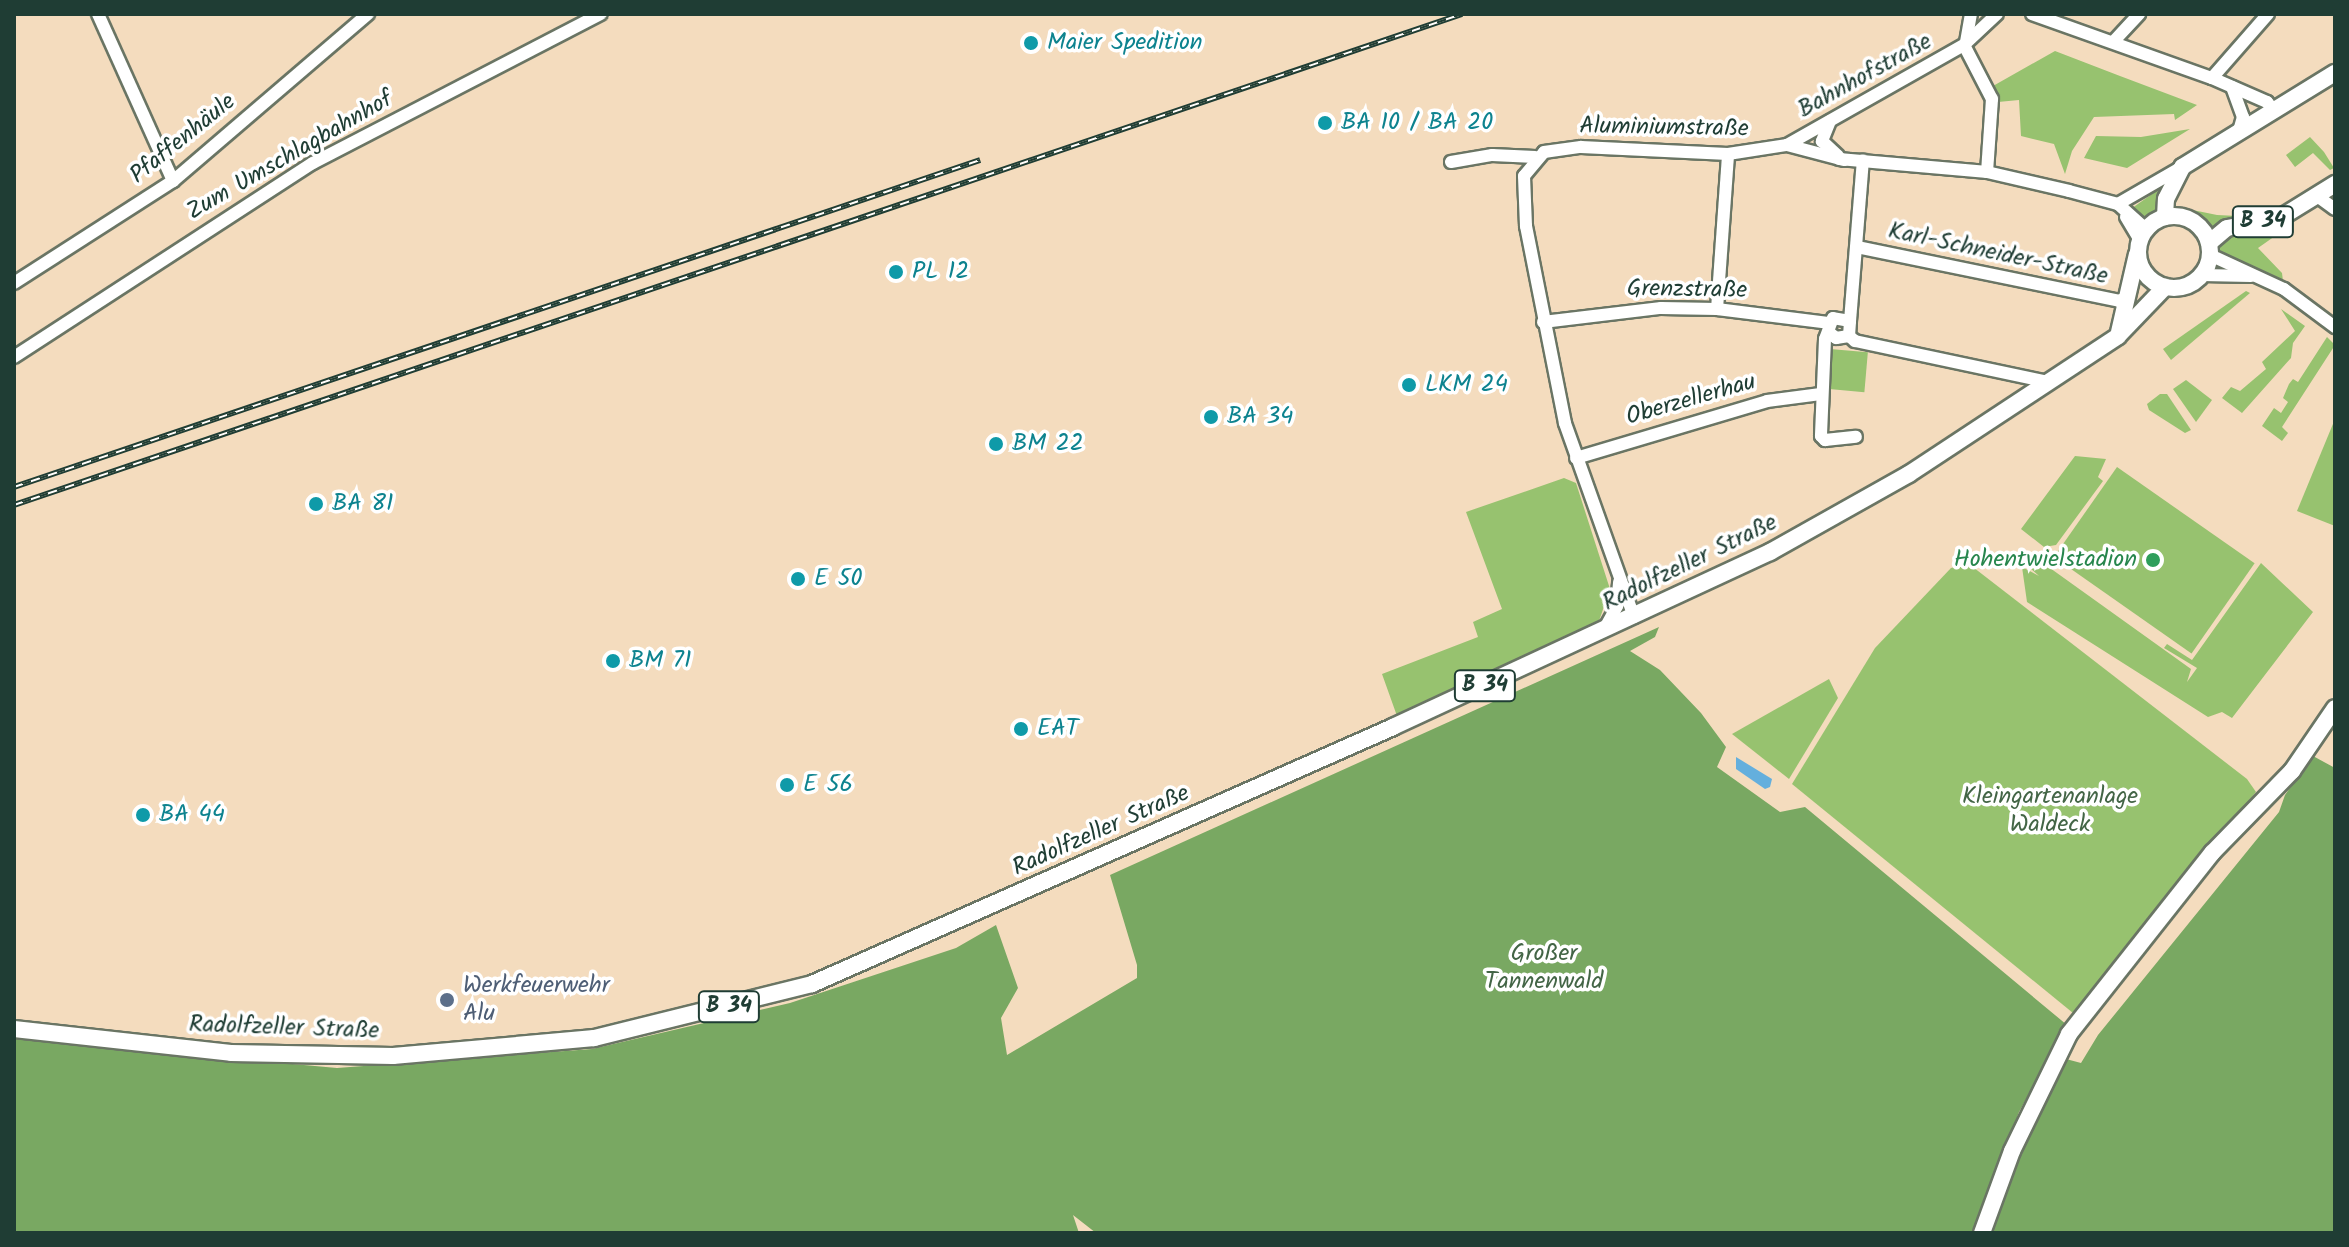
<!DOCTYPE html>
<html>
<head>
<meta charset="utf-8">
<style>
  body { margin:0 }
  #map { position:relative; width:2349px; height:1247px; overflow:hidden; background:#f4dcbe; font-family:Kalam,sans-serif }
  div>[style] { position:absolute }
  .green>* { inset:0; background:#97c26f; transform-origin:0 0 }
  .forest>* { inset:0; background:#79a862 }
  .water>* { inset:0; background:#64afdd }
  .roads { filter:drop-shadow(2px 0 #6a7564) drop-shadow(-2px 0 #6a7564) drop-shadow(0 2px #6a7564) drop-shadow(0 -2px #6a7564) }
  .minor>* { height:12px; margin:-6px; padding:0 6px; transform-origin:6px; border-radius:6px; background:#fff }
  .major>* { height:16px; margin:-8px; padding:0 8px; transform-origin:8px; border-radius:8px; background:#fff }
  .major>.ring { margin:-8px; padding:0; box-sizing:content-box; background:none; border:16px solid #fff; border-radius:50% }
  .rail>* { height:6px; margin-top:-3px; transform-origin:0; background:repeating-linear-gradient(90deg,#fff 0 9px,#1f3d34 0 18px); box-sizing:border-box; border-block:2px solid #1f3d34 }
  .dots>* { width:22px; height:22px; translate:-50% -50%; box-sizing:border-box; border:4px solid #fff; border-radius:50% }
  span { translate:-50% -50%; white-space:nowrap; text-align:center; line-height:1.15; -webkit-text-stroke:7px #fff; paint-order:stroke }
  .shield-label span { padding:2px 6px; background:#fff; border:2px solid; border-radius:6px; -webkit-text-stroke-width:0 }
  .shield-label { font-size:22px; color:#1f3d34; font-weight:700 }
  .culture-label { font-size:24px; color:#0d838f }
  .left { translate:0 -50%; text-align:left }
  .street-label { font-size:24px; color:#1f3d34 }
  .leisure-label { font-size:24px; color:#27864d }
  .right { translate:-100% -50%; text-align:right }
  .park-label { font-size:24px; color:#436546 }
  .service-label { font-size:24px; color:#4e5e75 }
  .frame { position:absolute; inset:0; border:16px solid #1f3d34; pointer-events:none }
</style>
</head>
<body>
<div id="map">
  <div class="green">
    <div style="clip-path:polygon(2055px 51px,2120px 76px,2197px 105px,2175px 120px,2174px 114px,2094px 117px,2072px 151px,2065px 174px,2054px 144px,2021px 136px,2019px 100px,1998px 102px,1993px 86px)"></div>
    <div style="clip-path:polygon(2190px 129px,2127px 168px,2084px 158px,2096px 136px,2141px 137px)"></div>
    <div style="clip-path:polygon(2310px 137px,2324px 152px,2334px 168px,2330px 170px,2313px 153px,2295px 167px,2286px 155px)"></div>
    <div style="clip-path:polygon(2182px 167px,2165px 217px,2146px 229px,2128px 211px,2152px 194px,2148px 186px)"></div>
    <div style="clip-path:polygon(2178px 207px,2217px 215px,2280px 218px,2285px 229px,2258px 248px,2282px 273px,2284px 289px,2262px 278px,2202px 275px,2209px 243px,2196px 224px,2176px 216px)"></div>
    <div style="clip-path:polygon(2246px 291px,2250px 293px,2171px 360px,2163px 349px)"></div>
    <div style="clip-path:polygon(2281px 309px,2305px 326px,2293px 343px,2291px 358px,2242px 413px,2222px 398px,2231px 387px,2240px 391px,2266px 369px,2262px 362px,2295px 331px)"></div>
    <div style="clip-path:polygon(2327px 337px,2335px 345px,2282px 427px,2288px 433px,2282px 441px,2262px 426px,2274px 408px,2281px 413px,2288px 402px,2283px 398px,2289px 384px,2293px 379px,2298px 382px)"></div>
    <div style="left:1830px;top:349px;width:38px;height:40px;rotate:5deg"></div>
    <div style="clip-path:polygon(2186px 380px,2212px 400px,2196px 422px,2173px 389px)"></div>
    <div style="clip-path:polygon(2160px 394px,2167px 394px,2191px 430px,2185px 433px,2149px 410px,2147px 404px)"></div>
    <div style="clip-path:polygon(2335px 419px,2335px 526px,2297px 511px)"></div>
    <div style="clip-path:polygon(2075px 456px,2106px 459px,2098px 477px,2103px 481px,2056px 545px,2044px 547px,2021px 529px)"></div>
    <div style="left:2117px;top:467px;width:168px;height:110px;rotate:35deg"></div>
    <div style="clip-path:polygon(1564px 478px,1576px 483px,1610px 589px,1599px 621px,1397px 716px,1382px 674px,1478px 637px,1473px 622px,1502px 609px,1466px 512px)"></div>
    <div style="clip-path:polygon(2036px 558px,2191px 669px,2187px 682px,2197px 668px,2164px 648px,2167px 644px,2192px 660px,2261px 563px,2313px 612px,2232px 718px,2222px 712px,2208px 717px,2027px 602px,2022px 567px,2039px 576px,2029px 567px)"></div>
    <div style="clip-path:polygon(1969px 564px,2247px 779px,2256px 792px,2073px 1013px,1792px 784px,1875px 648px,1951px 568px)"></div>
    <div style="clip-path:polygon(1829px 679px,1838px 698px,1789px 779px,1732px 734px)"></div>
  </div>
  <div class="forest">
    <div style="clip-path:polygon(1659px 627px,1655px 637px,1630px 651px,1660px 670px,1701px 713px,1726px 747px,1717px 767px,1780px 812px,1805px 807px,2067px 1025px,2019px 1112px,1976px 1233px,1096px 1233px,1073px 1215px,1079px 1233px,14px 1233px,14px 1039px,337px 1068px,592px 1049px,790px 1003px,956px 948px,996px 925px,1018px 988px,1001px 1018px,1007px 1055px,1137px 978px,1137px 965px,1110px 875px)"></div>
    <div style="clip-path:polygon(2313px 756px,2335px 768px,2335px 1233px,1988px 1233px,2033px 1121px,2066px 1059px,2081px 1063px,2098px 1035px,2279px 812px,2285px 795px)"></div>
  </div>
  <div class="water">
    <div style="clip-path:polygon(1736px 757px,1772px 779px,1770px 787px,1765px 789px,1736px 769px)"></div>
  </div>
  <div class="roads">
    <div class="minor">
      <div style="left:98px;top:14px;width:183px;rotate:65.8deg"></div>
      <div style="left:2032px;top:14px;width:191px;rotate:19.6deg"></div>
      <div style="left:2212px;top:78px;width:60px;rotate:23.6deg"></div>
      <div style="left:2267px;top:102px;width:11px;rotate:52deg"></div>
      <div style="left:2114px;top:41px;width:37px;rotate:-47deg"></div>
      <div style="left:1966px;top:42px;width:28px;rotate:-80deg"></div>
      <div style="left:1964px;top:45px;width:61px;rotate:62.6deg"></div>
      <div style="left:1992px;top:99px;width:73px;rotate:93.9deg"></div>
      <div style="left:2212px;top:78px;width:85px;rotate:-48.8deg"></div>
      <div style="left:2232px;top:87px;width:32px;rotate:70deg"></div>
      <div style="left:2243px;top:117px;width:15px;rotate:106deg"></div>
      <div style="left:1830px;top:121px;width:22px;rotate:112deg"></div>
      <div style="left:1822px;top:141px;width:22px;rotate:43deg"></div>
      <div style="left:1787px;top:145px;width:203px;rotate:-29.5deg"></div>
      <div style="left:1964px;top:45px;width:45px;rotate:-43.2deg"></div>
      <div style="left:1839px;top:159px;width:149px;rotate:5deg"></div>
      <div style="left:1987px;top:172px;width:84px;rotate:13deg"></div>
      <div style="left:2069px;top:191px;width:51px;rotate:14.9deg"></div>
      <div style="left:2118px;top:204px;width:38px;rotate:42deg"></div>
      <div style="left:1451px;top:162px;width:42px;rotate:-9.7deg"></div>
      <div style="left:1492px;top:155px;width:43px;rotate:2.7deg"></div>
      <div style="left:2317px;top:196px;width:22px;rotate:36deg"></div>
      <div style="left:2118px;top:204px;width:74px;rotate:-30deg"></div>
      <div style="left:2126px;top:217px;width:27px;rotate:59deg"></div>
      <div style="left:1857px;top:247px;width:268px;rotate:11.6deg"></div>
      <div style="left:2119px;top:301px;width:11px;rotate:-27deg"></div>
      <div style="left:2210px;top:255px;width:81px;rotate:24.7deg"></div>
      <div style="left:2284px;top:289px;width:64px;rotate:36.7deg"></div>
      <div style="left:2202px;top:275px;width:49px;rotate:1.2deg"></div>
      <div style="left:14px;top:283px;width:189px;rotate:-32.7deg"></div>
      <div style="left:173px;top:181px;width:257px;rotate:-40.6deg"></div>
      <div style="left:1717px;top:309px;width:155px;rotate:-85.9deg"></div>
      <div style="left:1850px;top:321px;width:161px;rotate:-85.4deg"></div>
      <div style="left:1543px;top:322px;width:119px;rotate:-6.8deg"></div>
      <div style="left:1661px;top:308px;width:56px;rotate:1deg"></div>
      <div style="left:1717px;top:309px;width:114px;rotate:7.1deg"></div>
      <div style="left:1830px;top:333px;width:8px;rotate:40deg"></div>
      <div style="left:1836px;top:338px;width:13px;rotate:-9deg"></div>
      <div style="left:1849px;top:336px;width:15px;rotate:-86deg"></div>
      <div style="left:1850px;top:321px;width:17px;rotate:-170deg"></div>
      <div style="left:1833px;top:318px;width:22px;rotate:111deg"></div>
      <div style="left:1825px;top:339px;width:97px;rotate:92.4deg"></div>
      <div style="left:1821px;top:436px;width:6px;rotate:45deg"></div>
      <div style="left:1825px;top:440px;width:31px;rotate:-6deg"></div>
      <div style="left:1849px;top:336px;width:8px;rotate:40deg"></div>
      <div style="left:1855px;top:341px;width:197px;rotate:12deg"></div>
      <div style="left:14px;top:357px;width:356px;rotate:-33deg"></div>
      <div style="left:313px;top:163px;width:324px;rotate:-27.4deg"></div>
      <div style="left:1576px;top:458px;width:199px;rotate:-16.6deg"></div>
      <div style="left:1767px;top:401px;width:54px;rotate:-7.4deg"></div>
      <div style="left:1634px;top:617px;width:206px;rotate:-109.6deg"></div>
      <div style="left:1565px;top:423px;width:201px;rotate:-101.2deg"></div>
      <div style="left:1526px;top:226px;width:50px;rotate:-92.3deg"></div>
      <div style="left:1524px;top:176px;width:31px;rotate:-50deg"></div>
      <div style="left:1544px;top:152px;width:37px;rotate:-8deg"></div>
      <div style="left:1581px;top:147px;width:147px;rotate:2.7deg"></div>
      <div style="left:1728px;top:154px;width:60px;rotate:-8.7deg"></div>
      <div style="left:1787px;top:145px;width:59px;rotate:14.7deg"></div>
      <div style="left:1605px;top:628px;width:25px;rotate:-61deg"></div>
      <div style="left:1617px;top:606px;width:24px;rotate:-85deg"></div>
    </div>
    <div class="major">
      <div class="ring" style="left:2138px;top:216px;width:56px;height:56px"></div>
      <div style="left:2165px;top:217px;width:18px;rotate:-87deg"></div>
      <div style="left:2166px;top:199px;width:36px;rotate:-63deg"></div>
      <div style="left:2182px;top:167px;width:180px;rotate:-31.6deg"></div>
      <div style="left:2209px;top:243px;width:23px;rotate:-40deg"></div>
      <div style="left:2227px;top:228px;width:54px;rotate:-10.7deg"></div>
      <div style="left:2280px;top:218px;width:65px;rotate:-31.7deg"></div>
      <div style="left:2119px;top:332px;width:80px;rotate:-77deg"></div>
      <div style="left:14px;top:1029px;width:218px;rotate:6.3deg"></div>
      <div style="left:231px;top:1053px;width:162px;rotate:1.1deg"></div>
      <div style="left:393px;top:1056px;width:202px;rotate:-5.1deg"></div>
      <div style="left:594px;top:1038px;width:225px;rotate:-13.9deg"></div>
      <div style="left:812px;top:984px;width:635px;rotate:-23.86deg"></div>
      <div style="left:1393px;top:727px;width:416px;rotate:-24.9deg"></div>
      <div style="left:1770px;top:552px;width:159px;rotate:-29.3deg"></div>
      <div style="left:1909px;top:474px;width:250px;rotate:-33.4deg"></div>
      <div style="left:2118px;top:336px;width:68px;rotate:-46.2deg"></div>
      <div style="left:1982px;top:1233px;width:87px;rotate:-69.9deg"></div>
      <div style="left:2012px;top:1151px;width:130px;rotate:-64deg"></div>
      <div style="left:2069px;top:1034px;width:231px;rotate:-51.7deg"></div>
      <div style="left:2212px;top:853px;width:115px;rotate:-45.7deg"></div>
      <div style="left:2292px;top:771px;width:76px;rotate:-55.7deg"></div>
    </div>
  </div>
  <div class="rail">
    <div style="left:14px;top:487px;width:1020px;rotate:-18.7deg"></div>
    <div style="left:14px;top:505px;width:1529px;rotate:-18.73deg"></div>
  </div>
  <div class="dots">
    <div style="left:1031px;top:43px;background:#0f9aa8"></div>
    <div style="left:1325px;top:123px;background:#0f9aa8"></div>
    <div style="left:896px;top:272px;background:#0f9aa8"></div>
    <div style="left:1409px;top:385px;background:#0f9aa8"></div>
    <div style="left:1211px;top:417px;background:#0f9aa8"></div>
    <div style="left:996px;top:444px;background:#0f9aa8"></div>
    <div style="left:316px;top:504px;background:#0f9aa8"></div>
    <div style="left:2153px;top:560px;background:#2e9e5b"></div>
    <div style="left:798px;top:579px;background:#0f9aa8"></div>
    <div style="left:613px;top:661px;background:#0f9aa8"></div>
    <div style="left:1021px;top:729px;background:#0f9aa8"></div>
    <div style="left:787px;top:785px;background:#0f9aa8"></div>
    <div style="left:143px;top:815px;background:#0f9aa8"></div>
    <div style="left:447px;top:1000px;background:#5c6f8a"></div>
  </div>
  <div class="shield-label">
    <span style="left:2263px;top:222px">B 34</span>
    <span style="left:1485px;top:686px">B 34</span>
    <span style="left:729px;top:1007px">B 34</span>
  </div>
  <div class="culture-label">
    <span class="left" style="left:1047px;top:43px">Maier Spedition</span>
    <span class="left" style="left:1341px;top:123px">BA 10 / BA 20</span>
    <span class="left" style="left:912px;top:272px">PL 12</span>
    <span class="left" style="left:1425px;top:385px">LKM 24</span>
    <span class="left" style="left:1227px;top:417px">BA 34</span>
    <span class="left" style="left:1012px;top:444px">BM 22</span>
    <span class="left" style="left:332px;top:504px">BA 81</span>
    <span class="left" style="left:814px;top:579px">E 50</span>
    <span class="left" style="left:629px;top:661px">BM 71</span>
    <span class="left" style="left:1037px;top:729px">EAT</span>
    <span class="left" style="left:803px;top:785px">E 56</span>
    <span class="left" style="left:159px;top:815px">BA 44</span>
  </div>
  <div class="street-label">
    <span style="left:1865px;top:76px;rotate:-29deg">Bahnhofstraße</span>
    <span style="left:1664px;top:128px;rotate:1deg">Aluminiumstraße</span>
    <span style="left:183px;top:139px;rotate:-39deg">Pfaffenhäule</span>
    <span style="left:290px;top:156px;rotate:-30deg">Zum Umschlagbahnhof</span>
    <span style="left:1998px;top:254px;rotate:12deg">Karl-Schneider-Straße</span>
    <span style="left:1687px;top:290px;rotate:1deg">Grenzstraße</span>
    <span style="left:1691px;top:400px;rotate:-16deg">Oberzellerhau</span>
    <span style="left:1690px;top:563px;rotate:-26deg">Radolfzeller Straße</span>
    <span style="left:1101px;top:831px;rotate:-24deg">Radolfzeller Straße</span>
    <span style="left:284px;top:1028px;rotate:2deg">Radolfzeller Straße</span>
  </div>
  <div class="leisure-label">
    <span class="right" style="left:2137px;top:560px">Hohentwielstadion</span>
  </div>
  <div class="park-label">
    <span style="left:2050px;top:811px">Kleingartenanlage<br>Waldeck</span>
    <span style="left:1544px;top:968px">Großer<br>Tannenwald</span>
  </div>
  <div class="service-label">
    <span class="left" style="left:463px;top:1000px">Werkfeuerwehr<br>Alu</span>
  </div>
  <div class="frame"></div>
</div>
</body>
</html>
